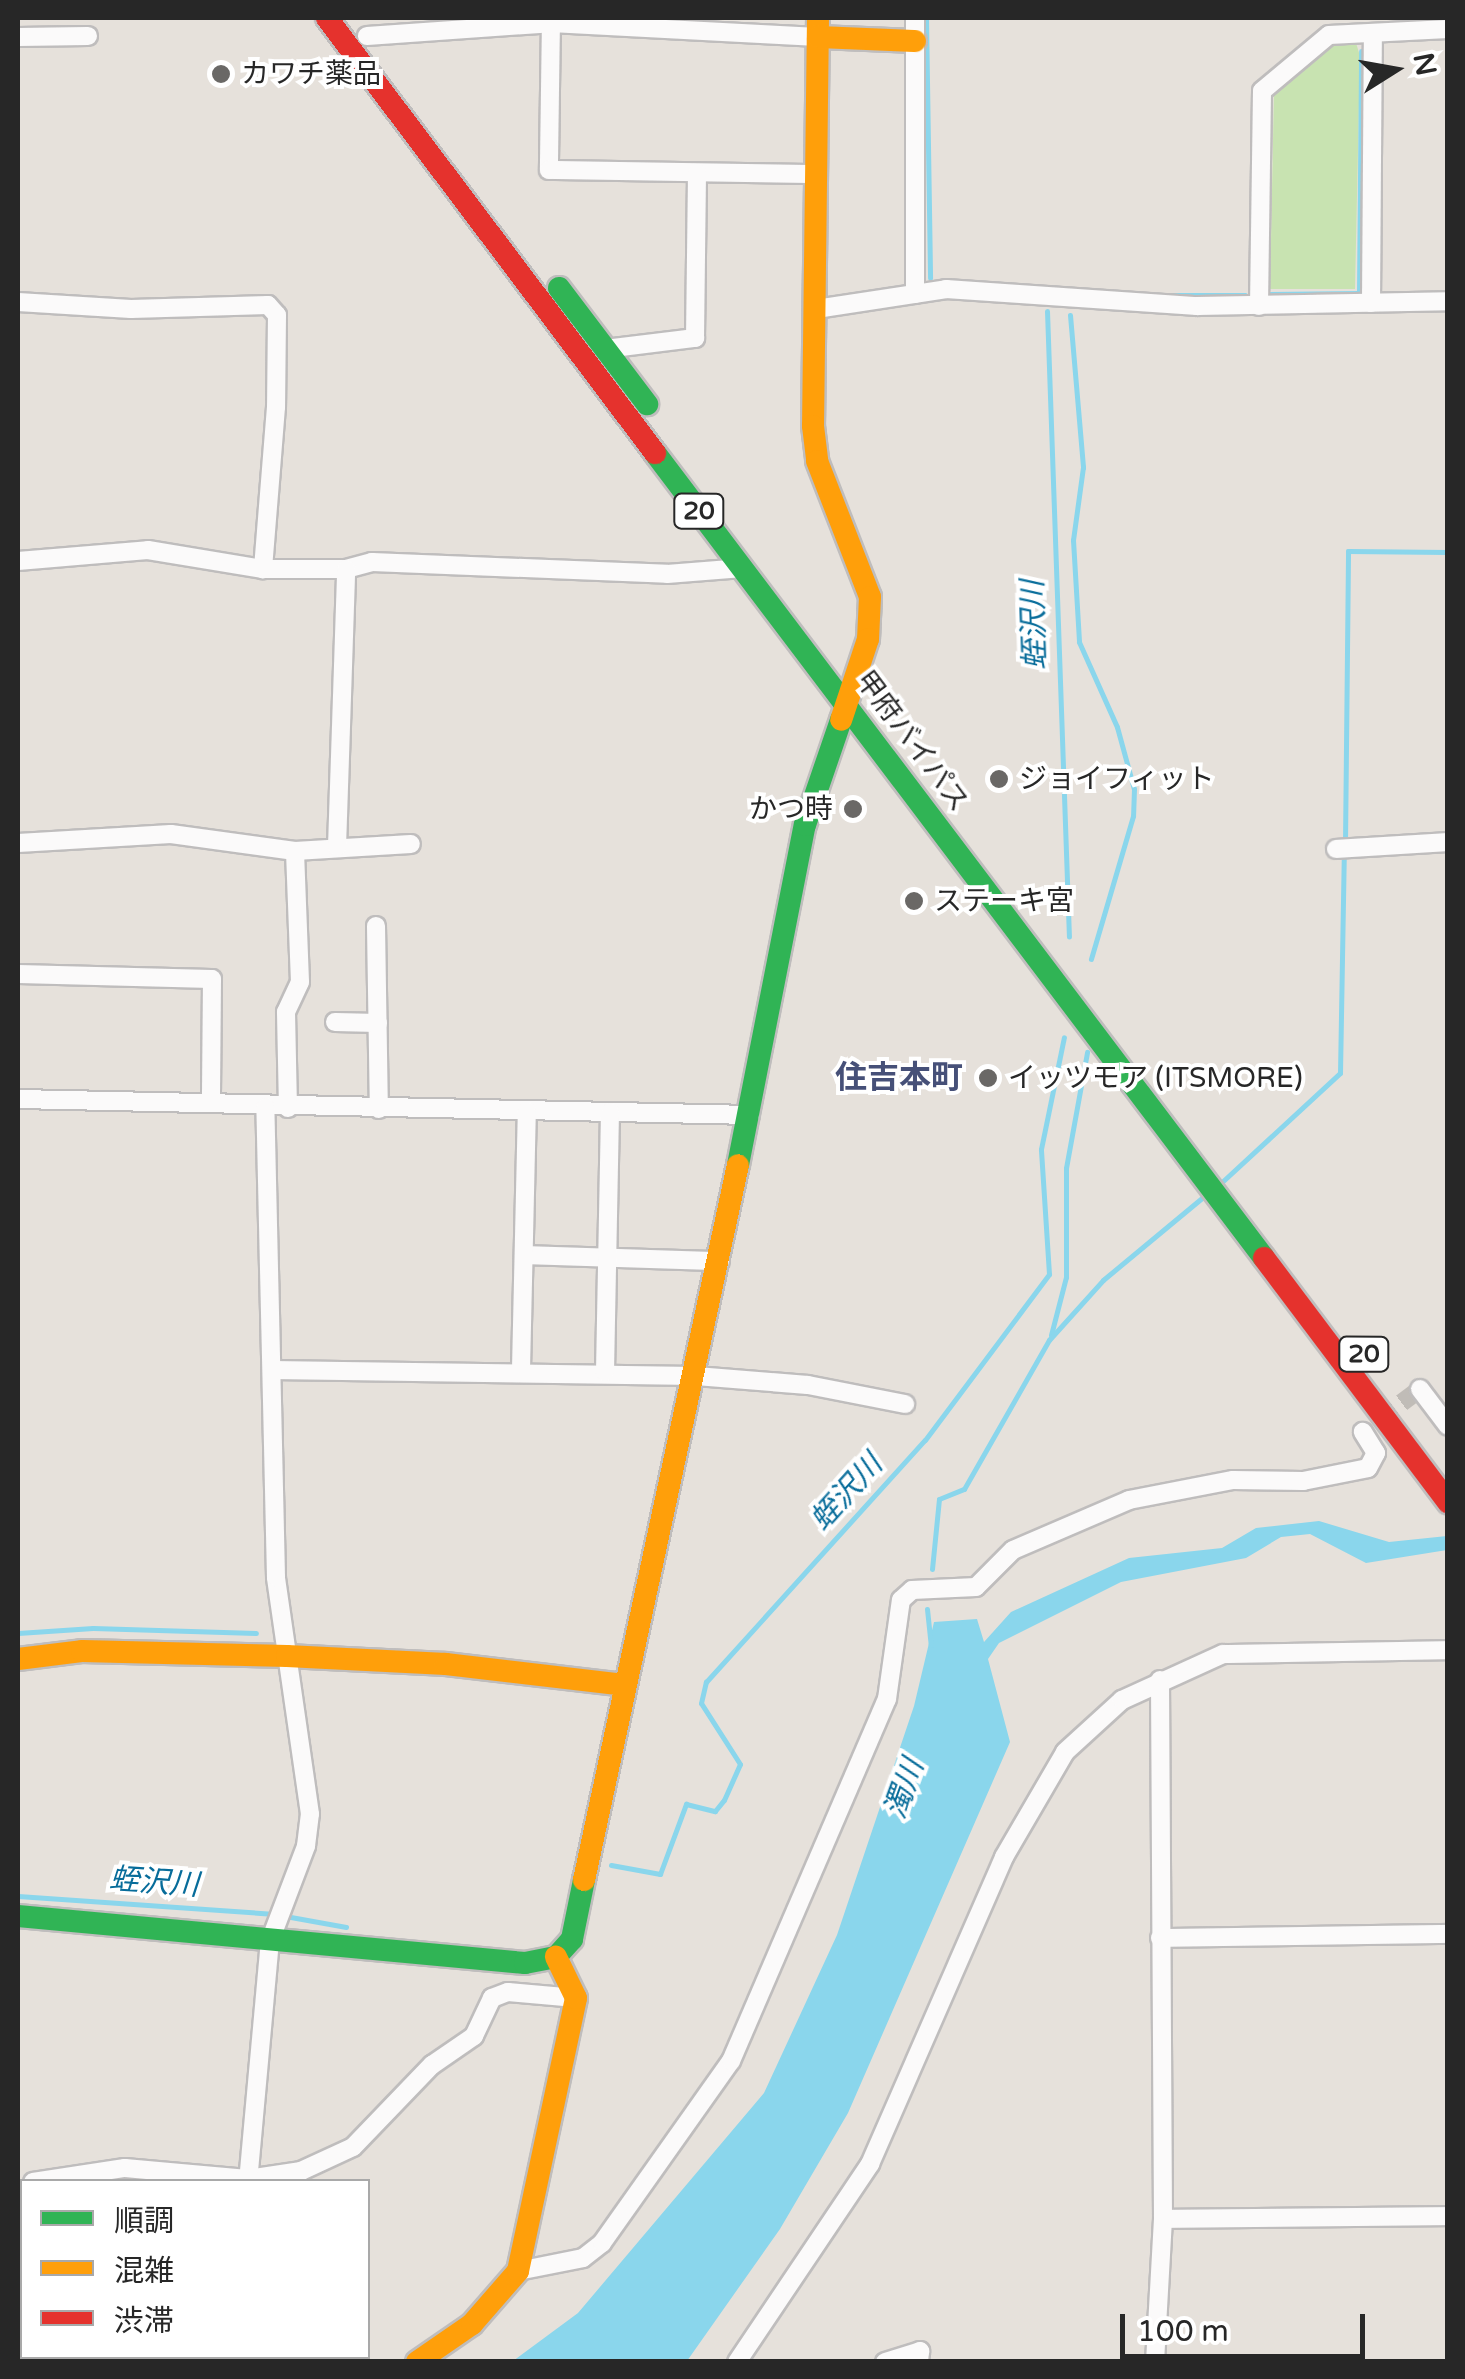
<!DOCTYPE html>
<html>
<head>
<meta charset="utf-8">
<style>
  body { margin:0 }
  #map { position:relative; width:1465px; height:2379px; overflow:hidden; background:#e6e1db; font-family:"Varela Round","Noto Sans JP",sans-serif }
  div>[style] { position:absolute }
  .green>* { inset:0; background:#c8e3b1 }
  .water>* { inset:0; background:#8ad6ec }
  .stream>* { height:5px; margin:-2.5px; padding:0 2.5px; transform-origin:2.5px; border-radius:2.5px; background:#8ad6ec }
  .street-tunnel>* { height:18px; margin-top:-9px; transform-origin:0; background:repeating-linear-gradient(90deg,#c0bcb7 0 18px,transparent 0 27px) }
  .roads { filter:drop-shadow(2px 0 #bfbdbd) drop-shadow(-2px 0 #bfbdbd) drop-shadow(0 2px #bfbdbd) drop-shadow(0 -2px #bfbdbd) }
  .street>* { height:18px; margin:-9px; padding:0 9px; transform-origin:9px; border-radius:9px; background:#fbfafa }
  .fast>* { height:22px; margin:-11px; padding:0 11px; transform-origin:11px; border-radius:11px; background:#30b455 }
  .slow>* { height:22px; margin:-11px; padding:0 11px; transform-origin:11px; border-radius:11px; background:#ff9f0a }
  .jam>* { height:22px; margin:-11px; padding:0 11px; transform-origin:11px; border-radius:11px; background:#e5322d }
  .dots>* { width:28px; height:28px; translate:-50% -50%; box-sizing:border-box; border:5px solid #fff; border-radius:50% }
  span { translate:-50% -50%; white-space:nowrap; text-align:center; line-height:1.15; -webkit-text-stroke:8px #fff; paint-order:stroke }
  .shield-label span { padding:2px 8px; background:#fff; border:2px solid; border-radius:8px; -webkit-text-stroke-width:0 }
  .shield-label { font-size:25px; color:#272727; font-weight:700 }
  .poi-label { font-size:28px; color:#272727 }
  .left { translate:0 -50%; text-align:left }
  .right { translate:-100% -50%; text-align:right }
  .street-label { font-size:28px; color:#272727 }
  .water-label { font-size:30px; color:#076c9a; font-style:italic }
  .quarter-label { font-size:32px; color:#465078; font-weight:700 }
  .frame { position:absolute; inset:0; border:20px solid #272727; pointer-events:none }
  .legend { position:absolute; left:20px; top:2179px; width:350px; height:180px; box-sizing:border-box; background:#fff; border:2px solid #a9a9a9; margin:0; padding:12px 18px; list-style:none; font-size:30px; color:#272727 }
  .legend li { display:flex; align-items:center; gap:20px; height:50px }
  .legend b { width:50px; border:2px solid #a9a9a9 }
  .north { position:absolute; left:1345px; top:20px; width:100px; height:100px; -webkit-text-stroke:8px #fff; paint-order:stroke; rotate:79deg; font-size:28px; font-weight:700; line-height:40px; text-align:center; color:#272727 }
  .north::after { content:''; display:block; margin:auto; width:35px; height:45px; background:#272727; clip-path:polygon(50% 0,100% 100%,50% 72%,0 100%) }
  .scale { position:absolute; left:1120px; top:2314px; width:245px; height:45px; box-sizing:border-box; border:5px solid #272727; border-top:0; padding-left:12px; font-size:30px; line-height:35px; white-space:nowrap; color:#272727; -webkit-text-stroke:8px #fff; paint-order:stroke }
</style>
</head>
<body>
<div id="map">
  <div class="green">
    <div style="clip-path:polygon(1339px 41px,1356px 43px,1360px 56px,1355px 289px,1270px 289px,1274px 92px)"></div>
  </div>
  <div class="water">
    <div style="clip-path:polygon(1319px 1521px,1389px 1542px,1447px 1536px,1447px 1550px,1366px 1563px,1310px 1534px,1281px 1537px,1246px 1558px,1121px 1582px,999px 1643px,988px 1659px,1010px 1742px,848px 2113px,780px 2229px,687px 2361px,513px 2361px,578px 2313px,764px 2093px,837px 1935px,914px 1706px,934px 1622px,977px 1619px,984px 1642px,1011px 1612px,1129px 1558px,1222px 1548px,1256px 1528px)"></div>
  </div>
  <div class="stream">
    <div style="left:926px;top:18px;width:260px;rotate:89.1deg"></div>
    <div style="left:1268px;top:294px;width:91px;rotate:-0.6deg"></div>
    <div style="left:1359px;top:293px;width:242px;rotate:-89.5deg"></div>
    <div style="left:1163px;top:295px;width:82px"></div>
    <div style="left:1047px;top:311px;width:626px;rotate:87.99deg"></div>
    <div style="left:1070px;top:315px;width:153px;rotate:85.1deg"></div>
    <div style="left:1083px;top:467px;width:74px;rotate:97.8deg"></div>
    <div style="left:1073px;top:540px;width:102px;rotate:86.6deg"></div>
    <div style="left:1079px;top:642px;width:93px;rotate:65.9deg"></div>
    <div style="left:1117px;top:727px;width:64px;rotate:74.7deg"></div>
    <div style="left:1134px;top:789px;width:27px;rotate:92deg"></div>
    <div style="left:1133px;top:816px;width:149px;rotate:106.4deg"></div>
    <div style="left:1345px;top:843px;width:292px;rotate:-89.4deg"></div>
    <div style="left:1348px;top:551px;width:100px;rotate:0.6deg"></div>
    <div style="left:1223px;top:1181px;width:159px;rotate:-42.7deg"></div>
    <div style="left:1340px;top:1073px;width:219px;rotate:-89deg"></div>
    <div style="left:1051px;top:1335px;width:60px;rotate:-75.5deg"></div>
    <div style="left:1066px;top:1277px;width:109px;rotate:-90deg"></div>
    <div style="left:1066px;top:1168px;width:118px;rotate:-79.7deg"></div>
    <div style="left:932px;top:1569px;width:70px;rotate:-84.3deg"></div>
    <div style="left:939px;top:1499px;width:27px;rotate:-22deg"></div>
    <div style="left:964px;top:1489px;width:172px;rotate:-60.3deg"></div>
    <div style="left:1049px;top:1340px;width:81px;rotate:-48deg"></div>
    <div style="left:1103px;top:1280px;width:130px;rotate:-39.7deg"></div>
    <div style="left:927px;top:1609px;width:36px;rotate:84deg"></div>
    <div style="left:18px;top:1633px;width:75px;rotate:-3.8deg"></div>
    <div style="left:93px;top:1628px;width:163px;rotate:1.8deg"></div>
    <div style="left:611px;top:1865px;width:50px;rotate:10.4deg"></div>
    <div style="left:660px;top:1874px;width:75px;rotate:-69.6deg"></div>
    <div style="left:686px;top:1804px;width:30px;rotate:14deg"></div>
    <div style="left:715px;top:1811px;width:14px;rotate:-51deg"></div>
    <div style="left:724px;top:1800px;width:39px;rotate:-66deg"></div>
    <div style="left:740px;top:1764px;width:72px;rotate:-122.6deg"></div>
    <div style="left:701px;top:1703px;width:22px;rotate:-77deg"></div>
    <div style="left:706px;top:1682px;width:326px;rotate:-47.9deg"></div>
    <div style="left:925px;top:1440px;width:207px;rotate:-53.2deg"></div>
    <div style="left:1049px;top:1274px;width:125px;rotate:-93.7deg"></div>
    <div style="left:1041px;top:1149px;width:114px;rotate:-78.4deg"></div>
    <div style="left:18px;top:1896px;width:257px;rotate:4deg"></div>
    <div style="left:285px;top:1916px;width:62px;rotate:10.2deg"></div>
  </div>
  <div class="street-tunnel">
    <div style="left:1380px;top:1419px;width:50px;rotate:-36.9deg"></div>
  </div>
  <div class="roads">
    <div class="street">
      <div style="left:551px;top:18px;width:152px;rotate:90.8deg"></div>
      <div style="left:549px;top:170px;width:267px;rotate:0.9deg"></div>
      <div style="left:367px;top:36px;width:184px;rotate:-4deg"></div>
      <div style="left:551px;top:23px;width:267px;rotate:3deg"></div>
      <div style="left:18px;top:37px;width:70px;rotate:-0.8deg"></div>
      <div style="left:915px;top:294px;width:276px;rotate:-90deg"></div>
      <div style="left:18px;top:302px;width:113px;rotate:3.5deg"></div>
      <div style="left:131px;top:309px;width:137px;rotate:-1.7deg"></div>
      <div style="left:268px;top:305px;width:13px;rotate:48deg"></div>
      <div style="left:277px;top:315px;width:92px;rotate:90.6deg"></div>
      <div style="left:276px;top:407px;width:163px;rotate:94.6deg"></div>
      <div style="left:1371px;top:303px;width:270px;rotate:-89.6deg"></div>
      <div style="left:1259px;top:306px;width:215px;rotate:-89.2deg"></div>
      <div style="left:1262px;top:91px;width:87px;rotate:-39.9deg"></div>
      <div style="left:1329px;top:35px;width:119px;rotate:-2.9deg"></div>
      <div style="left:816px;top:309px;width:132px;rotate:-8.7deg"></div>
      <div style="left:946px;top:289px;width:252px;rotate:3.9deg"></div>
      <div style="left:1197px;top:306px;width:251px;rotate:-1.1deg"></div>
      <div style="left:605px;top:349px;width:91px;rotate:-7deg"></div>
      <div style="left:695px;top:338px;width:165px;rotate:-89.3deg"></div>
      <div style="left:18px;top:561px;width:130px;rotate:-4.8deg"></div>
      <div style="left:148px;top:550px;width:117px;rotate:9.4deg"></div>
      <div style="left:263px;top:569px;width:83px"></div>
      <div style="left:346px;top:569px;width:27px;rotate:-15deg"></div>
      <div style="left:372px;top:562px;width:295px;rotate:2.3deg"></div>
      <div style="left:667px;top:574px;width:76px;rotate:-4.5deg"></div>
      <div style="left:18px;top:843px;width:153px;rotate:-3.4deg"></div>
      <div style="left:171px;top:834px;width:125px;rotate:7.8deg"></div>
      <div style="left:295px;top:851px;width:116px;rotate:-3.5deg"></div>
      <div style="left:337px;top:847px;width:278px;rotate:-88.1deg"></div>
      <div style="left:1336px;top:849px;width:112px;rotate:-3.6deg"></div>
      <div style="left:376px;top:926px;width:183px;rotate:89.1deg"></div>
      <div style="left:18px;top:974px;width:194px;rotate:1.5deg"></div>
      <div style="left:212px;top:979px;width:123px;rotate:90.5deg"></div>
      <div style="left:335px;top:1022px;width:43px;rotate:1.3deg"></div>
      <div style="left:18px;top:1099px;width:732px;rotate:1.25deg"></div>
      <div style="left:288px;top:1108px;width:96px;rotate:-91.2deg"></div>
      <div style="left:286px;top:1012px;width:33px;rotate:-65deg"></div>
      <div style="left:300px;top:982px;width:131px;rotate:-92.2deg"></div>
      <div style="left:524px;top:1255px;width:196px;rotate:1.8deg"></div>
      <div style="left:521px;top:1369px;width:258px;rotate:-88.7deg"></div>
      <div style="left:272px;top:1370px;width:424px;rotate:0.8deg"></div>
      <div style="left:696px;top:1376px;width:112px;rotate:4.6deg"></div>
      <div style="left:808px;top:1385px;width:99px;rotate:11.1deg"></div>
      <div style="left:605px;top:1372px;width:260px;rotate:-88.9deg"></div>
      <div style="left:1420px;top:1389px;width:46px;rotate:52.9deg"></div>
      <div style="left:1160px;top:1938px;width:288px;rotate:-0.8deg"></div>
      <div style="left:33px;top:2182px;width:93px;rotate:-8.7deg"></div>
      <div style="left:125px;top:2168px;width:123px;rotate:5.1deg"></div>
      <div style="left:248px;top:2179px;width:54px;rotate:-8.6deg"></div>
      <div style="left:301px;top:2171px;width:57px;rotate:-24.8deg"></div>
      <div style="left:353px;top:2147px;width:114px;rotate:-46.1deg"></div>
      <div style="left:432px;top:2065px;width:51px;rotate:-34.6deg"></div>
      <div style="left:474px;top:2036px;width:42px;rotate:-64.7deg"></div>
      <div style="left:492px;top:1998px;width:17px;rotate:-21deg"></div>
      <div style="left:508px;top:1992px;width:68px;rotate:5deg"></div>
      <div style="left:248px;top:2182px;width:242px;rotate:-84.8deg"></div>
      <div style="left:270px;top:1941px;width:102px;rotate:-69.2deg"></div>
      <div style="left:306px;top:1846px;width:32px;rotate:-83deg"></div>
      <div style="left:310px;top:1814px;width:239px;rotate:-98.2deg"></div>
      <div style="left:276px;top:1577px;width:470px;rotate:-91.3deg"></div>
      <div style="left:1163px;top:2219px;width:285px;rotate:-0.6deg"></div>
      <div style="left:518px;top:2271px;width:66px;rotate:-11.3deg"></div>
      <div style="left:583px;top:2258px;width:24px;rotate:-38deg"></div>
      <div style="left:602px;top:2243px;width:223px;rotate:-54.7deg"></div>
      <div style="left:731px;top:2061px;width:394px;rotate:-66.7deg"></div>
      <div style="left:887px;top:1699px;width:100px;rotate:-82deg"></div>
      <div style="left:901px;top:1600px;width:15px;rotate:-42deg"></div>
      <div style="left:912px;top:1590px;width:64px;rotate:-2.7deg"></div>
      <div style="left:976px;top:1587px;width:52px;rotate:-45deg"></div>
      <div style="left:1013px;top:1550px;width:126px;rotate:-23.3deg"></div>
      <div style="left:1129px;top:1500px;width:106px;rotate:-10.9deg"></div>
      <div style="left:1233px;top:1480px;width:70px;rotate:0.8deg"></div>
      <div style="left:1303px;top:1481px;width:66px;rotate:-11.3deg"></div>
      <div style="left:1368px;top:1468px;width:17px;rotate:-62deg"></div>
      <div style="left:1376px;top:1453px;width:25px;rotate:-122deg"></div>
      <div style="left:51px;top:2356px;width:6px;rotate:81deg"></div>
      <div style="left:238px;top:2362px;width:6px;rotate:-81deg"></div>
      <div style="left:737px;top:2362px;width:239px;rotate:-56.1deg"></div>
      <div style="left:870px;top:2164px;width:335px;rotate:-66.4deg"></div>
      <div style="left:1004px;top:1857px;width:121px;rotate:-59.8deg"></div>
      <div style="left:1065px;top:1752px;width:77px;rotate:-42.4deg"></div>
      <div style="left:1122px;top:1700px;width:111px;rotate:-24.5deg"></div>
      <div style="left:1223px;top:1654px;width:225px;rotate:-1deg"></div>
      <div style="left:885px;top:2362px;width:37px;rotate:-17deg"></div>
      <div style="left:920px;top:2351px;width:11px;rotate:95deg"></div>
      <div style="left:1155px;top:2362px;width:143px;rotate:-86.8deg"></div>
      <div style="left:1163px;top:2219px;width:539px;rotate:-90.32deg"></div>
    </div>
    <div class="fast">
      <div style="left:559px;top:288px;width:146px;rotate:52.8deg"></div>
      <div style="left:655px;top:453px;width:1009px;rotate:52.89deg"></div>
      <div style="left:738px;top:1165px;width:347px;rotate:-78.9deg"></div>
      <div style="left:805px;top:825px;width:111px;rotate:-71.1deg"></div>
      <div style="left:18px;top:1916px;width:509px;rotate:5.3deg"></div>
      <div style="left:525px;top:1963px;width:32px;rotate:-11deg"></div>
      <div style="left:556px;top:1957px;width:24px;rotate:-48deg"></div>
      <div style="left:572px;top:1939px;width:60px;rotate:-78.5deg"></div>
    </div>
    <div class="slow">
      <div style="left:818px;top:18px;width:408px;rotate:90.7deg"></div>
      <div style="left:813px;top:426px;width:35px;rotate:83deg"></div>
      <div style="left:817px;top:461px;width:146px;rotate:68.7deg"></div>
      <div style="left:870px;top:597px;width:42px;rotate:92.7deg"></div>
      <div style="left:868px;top:639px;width:85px;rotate:108.4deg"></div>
      <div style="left:818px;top:37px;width:97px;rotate:2.4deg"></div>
      <div style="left:18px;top:1659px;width:64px;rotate:-7.1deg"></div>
      <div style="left:82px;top:1651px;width:205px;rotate:1.4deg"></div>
      <div style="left:287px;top:1656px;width:159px;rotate:2.9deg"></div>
      <div style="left:446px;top:1664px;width:179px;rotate:6.7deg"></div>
      <div style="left:584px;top:1880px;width:731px;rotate:-77.85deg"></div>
      <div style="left:417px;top:2362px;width:67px;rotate:-34.6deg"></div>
      <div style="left:472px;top:2324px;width:70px;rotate:-49deg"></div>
      <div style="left:518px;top:2271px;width:279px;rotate:-78deg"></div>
      <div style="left:576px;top:1998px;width:46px;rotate:-116deg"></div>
    </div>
    <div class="jam">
      <div style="left:327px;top:18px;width:545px;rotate:52.98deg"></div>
      <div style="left:1264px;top:1258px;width:306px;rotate:53deg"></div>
    </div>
  </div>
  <div class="dots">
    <div style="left:221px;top:74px;background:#6a6866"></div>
    <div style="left:999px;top:779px;background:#6a6866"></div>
    <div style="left:853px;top:809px;background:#6a6866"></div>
    <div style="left:914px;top:901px;background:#6a6866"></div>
    <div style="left:988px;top:1078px;background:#6a6866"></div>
  </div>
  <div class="shield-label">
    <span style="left:699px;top:511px">20</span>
    <span style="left:1364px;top:1354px">20</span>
  </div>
  <div class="poi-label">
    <span class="left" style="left:241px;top:74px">カワチ薬品</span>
    <span class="left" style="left:1019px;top:779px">ジョイフィット</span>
    <span class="right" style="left:833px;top:809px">かつ時</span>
    <span class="left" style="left:934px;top:901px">ステーキ宮</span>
    <span class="left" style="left:1008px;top:1078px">イッツモア (ITSMORE)</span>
  </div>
  <div class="street-label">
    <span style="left:912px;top:741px;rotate:53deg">甲府バイパス</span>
  </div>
  <div class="water-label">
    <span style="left:1035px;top:625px;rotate:-92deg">蛭沢川</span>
    <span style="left:847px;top:1493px;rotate:-48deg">蛭沢川</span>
    <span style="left:905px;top:1789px;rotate:-70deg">濁川</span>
    <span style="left:154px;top:1883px;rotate:4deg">蛭沢川</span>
  </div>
  <div class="quarter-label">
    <span style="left:899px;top:1078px">住吉本町</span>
  </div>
  <div class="frame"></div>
  <ul class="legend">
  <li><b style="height:12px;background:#30b455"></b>順調</li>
  <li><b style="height:12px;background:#ff9f0a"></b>混雑</li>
  <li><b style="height:12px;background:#e5322d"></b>渋滞</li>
  </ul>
  <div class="north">N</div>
  <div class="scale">100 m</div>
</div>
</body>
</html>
